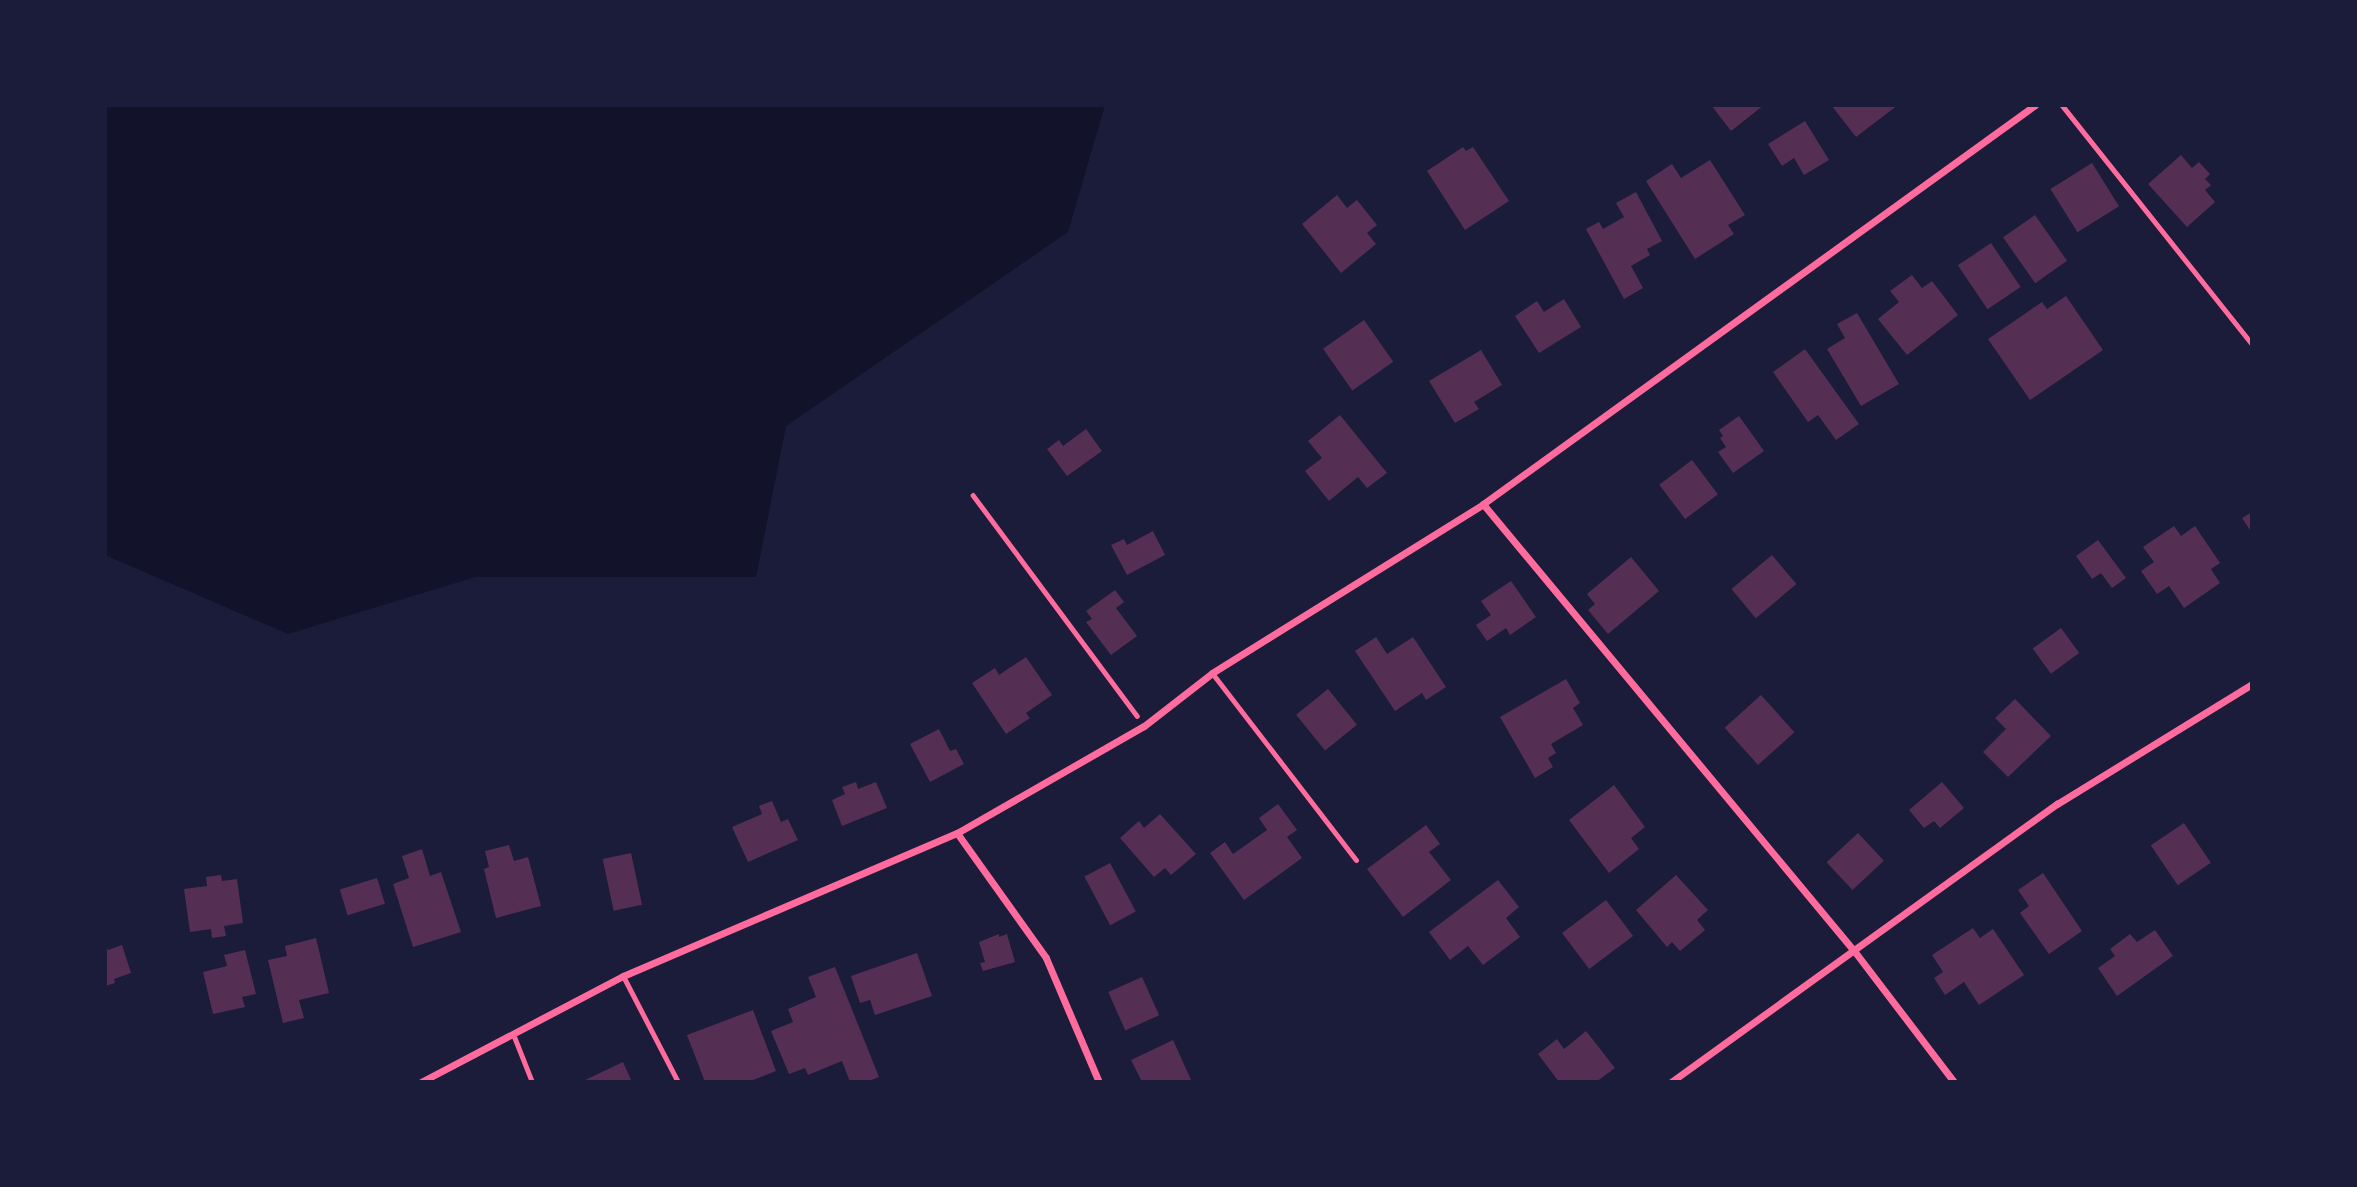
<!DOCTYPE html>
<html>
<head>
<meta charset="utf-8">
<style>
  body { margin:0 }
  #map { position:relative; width:2357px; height:1187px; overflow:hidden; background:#1b1b3a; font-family:"Sofia Sans Condensed",sans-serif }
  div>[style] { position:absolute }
  .water>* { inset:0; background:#12122b }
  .building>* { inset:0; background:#542f53; transform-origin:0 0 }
  .path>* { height:4.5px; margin:-2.25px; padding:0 2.25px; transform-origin:2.25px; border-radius:2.25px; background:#ff6b9d }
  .service>* { height:5px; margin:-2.5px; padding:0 2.5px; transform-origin:2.5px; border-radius:2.5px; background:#ff6b9d }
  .minor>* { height:7px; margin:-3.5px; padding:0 3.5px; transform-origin:3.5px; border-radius:3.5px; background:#ff6b9d }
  span { translate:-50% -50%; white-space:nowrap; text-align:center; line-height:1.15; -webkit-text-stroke:5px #1b1b3a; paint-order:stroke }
  .frame { position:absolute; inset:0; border:107px solid #1b1b3a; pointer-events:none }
</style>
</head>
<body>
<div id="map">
  <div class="water">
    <div style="clip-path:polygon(105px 105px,1105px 105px,1068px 232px,786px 426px,756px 577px,475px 577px,288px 634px,105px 555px)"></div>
  </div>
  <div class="building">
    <div style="clip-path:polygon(1711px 105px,1764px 105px,1731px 131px)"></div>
    <div style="clip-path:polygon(1831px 105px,1898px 105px,1856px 137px)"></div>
    <div style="clip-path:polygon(1805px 121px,1829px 160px,1804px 175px,1794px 158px,1782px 166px,1768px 144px)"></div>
    <div style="clip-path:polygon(1463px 147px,1466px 151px,1473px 147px,1509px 201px,1465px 230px,1427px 171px)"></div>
    <div style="clip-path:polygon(2181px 155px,2192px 168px,2199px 162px,2210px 174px,2205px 179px,2211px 185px,2205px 190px,2215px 202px,2187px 227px,2148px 184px)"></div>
    <div style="clip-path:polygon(1710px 160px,1745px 215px,1728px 225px,1734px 234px,1695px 259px,1646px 181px,1672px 164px,1681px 178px)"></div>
    <div style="left:2092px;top:163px;width:51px;height:49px;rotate:58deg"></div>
    <div style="clip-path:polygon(1636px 192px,1662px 241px,1647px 249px,1650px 255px,1631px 266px,1643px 288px,1624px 299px,1586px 229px,1599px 222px,1603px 229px,1624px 217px,1616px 203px)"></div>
    <div style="clip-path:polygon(1337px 195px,1347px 208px,1357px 200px,1377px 225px,1367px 233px,1376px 244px,1341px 273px,1302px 224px)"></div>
    <div style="left:2035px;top:215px;width:56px;height:39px;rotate:55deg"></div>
    <div style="left:1991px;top:243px;width:53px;height:40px;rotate:56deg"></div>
    <div style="clip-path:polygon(1912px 275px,1922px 288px,1932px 281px,1958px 315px,1907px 355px,1878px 319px,1899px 302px,1890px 291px)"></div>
    <div style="clip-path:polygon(2066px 296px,2103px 350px,2030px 400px,1988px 339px,2042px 302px,2047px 309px)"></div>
    <div style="clip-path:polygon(1564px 299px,1581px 327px,1539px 353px,1515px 316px,1537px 301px,1544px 312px)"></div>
    <div style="clip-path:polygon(1857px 313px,1899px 384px,1861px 406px,1827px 349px,1845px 338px,1837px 324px)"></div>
    <div style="left:1364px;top:320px;width:51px;height:50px;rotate:55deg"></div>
    <div style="clip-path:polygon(1805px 349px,1859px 424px,1836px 440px,1818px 415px,1808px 422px,1773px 372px)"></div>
    <div style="clip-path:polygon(1481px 350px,1502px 385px,1474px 402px,1479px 409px,1455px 423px,1429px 381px)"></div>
    <div style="clip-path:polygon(1340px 415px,1387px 473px,1367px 488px,1358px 477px,1329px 501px,1305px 471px,1322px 458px,1308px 441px)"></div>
    <div style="clip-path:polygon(1739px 416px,1764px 451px,1733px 473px,1718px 452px,1726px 447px,1720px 438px,1723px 436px,1719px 430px)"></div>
    <div style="clip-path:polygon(1086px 429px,1102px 451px,1067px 476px,1047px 449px,1059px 440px,1063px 446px)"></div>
    <div style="left:1692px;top:460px;width:43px;height:41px;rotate:53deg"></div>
    <div style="clip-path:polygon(2252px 512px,2252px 533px,2242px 518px)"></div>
    <div style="clip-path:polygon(2174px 526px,2181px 536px,2195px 526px,2220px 563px,2211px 569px,2220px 583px,2184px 608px,2169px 586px,2157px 594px,2141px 571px,2154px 562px,2143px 547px)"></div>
    <div style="clip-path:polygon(1153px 531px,1165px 555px,1127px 575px,1111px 545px,1124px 539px,1127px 545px)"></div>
    <div style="clip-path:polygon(2098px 540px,2126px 578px,2112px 588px,2101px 573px,2092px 579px,2076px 556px)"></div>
    <div style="left:1772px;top:555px;width:38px;height:53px;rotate:50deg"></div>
    <div style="clip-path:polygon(1631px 557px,1659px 591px,1608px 634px,1588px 610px,1595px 604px,1587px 594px)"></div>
    <div style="clip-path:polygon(1511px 581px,1536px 617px,1510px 635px,1506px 628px,1487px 641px,1476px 625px,1491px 615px,1481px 601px)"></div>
    <div style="clip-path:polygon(1115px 590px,1124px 602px,1116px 608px,1137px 636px,1111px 655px,1086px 622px,1092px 619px,1086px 611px)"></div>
    <div style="left:2061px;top:628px;width:31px;height:35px;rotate:54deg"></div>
    <div style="clip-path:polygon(1376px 637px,1387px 654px,1413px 637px,1446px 687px,1426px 700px,1422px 693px,1395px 711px,1355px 651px)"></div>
    <div style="clip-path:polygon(1026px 657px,1052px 695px,1026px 713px,1030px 718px,1006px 734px,972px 683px,995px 668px,999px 675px)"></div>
    <div style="clip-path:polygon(1566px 679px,1580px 703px,1573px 708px,1583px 725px,1551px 744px,1556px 753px,1548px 758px,1553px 767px,1535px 778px,1500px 717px)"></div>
    <div style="left:1328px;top:689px;width:46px;height:41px;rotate:51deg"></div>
    <div style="left:1761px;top:695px;width:50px;height:49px;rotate:48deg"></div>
    <div style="clip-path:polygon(2015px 699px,2051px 736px,2008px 777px,1983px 752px,2006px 729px,1995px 718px)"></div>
    <div style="clip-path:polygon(939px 729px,950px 751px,956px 749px,964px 764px,930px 782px,910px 744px)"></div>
    <div style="clip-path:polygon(856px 782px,858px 789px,876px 782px,887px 808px,842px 826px,832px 800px,845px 794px,842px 787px)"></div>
    <div style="clip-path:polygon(1942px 782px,1964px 808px,1940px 828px,1934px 821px,1924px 828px,1909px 810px)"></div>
    <div style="clip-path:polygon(1614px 785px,1645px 827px,1631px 838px,1639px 849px,1609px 873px,1569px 820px)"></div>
    <div style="clip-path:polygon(772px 801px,781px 822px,788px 819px,798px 840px,748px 862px,732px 827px,762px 814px,759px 806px)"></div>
    <div style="clip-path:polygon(1278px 804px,1297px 830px,1287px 837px,1302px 858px,1244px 900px,1210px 853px,1225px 842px,1233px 854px,1267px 830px,1259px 818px)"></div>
    <div style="clip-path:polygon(1160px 814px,1196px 854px,1171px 875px,1165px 868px,1154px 877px,1120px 838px,1139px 821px,1144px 828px)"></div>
    <div style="left:2184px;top:823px;width:48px;height:40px;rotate:56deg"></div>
    <div style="clip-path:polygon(1426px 825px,1440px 844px,1429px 852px,1451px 880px,1403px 917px,1367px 869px)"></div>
    <div style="left:1858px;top:833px;width:38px;height:43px;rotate:47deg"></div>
    <div style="clip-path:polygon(509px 845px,514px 861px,528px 857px,541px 906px,496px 918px,484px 869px,489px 867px,485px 851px)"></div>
    <div style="clip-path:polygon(422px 849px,430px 876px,441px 872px,461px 932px,413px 947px,393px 884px,409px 878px,402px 856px)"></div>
    <div style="left:631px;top:853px;width:53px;height:29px;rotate:78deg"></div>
    <div style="left:1110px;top:863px;width:55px;height:29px;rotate:62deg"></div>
    <div style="clip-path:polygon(2043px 873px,2082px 931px,2049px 954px,2020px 913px,2029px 906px,2018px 890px)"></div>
    <div style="clip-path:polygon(221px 875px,222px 881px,237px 879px,243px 923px,224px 926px,226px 936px,212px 938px,211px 929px,190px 932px,184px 889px,207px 886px,206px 877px)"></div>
    <div style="clip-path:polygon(1676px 875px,1708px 910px,1697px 920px,1705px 930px,1680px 951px,1672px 942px,1667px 947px,1636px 910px)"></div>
    <div style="left:377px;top:878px;width:27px;height:39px;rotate:73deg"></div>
    <div style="clip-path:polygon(1498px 880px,1519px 907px,1506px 918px,1520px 937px,1483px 965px,1468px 946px,1450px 960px,1429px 932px)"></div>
    <div style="left:1606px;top:900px;width:45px;height:55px;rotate:53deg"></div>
    <div style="clip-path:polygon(1973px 928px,1980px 938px,1993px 929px,2024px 975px,1979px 1005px,1964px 982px,1945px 995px,1934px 978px,1943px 972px,1932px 955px)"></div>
    <div style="clip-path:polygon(2155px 930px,2173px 956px,2117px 996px,2098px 968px,2115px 956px,2110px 949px,2130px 934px,2137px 942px)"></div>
    <div style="clip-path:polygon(999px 934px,999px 937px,1007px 934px,1015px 962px,983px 971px,980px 963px,985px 962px,979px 942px)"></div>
    <div style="clip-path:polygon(316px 938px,329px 993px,299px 1000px,304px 1018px,283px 1023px,268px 960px,287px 956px,285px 946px)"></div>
    <div style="clip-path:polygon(105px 943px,108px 950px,122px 945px,131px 973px,114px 979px,115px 983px,105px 986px)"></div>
    <div style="clip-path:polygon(245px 950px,256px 994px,242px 997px,245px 1007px,213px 1014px,203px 972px,227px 966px,224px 955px)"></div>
    <div style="clip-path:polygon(917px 953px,932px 996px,875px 1015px,870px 1000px,860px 1003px,851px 976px)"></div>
    <div style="clip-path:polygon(835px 967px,879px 1077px,866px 1082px,850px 1082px,842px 1061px,808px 1075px,805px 1068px,789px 1074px,771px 1031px,793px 1022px,788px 1009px,816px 997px,808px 977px)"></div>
    <div style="left:1142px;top:977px;width:42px;height:37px;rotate:66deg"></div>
    <div style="clip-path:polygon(753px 1010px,776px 1071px,748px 1082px,705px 1082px,687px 1035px)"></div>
    <div style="clip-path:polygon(1586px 1031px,1615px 1068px,1596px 1082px,1559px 1082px,1538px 1054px,1557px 1039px,1564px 1049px)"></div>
    <div style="clip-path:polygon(1173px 1040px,1192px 1082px,1142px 1082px,1131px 1060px)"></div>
    <div style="clip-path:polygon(623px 1062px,632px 1082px,581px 1082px)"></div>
  </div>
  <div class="path">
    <div style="left:2062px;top:105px;width:305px;rotate:51.5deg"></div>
    <div style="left:973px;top:495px;width:275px;rotate:53.4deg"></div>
  </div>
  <div class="service">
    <div style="left:1212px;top:673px;width:236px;rotate:52.4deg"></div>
    <div style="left:623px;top:976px;width:119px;rotate:62.6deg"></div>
    <div style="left:513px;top:1034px;width:52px;rotate:68.4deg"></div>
  </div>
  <div class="minor">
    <div style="left:1483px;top:504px;width:582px;rotate:50.3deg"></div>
    <div style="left:1855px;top:952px;width:163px;rotate:52.7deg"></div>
    <div style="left:957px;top:833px;width:153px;rotate:54.5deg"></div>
    <div style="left:1046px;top:958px;width:135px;rotate:66.9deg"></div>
    <div style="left:421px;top:1082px;width:228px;rotate:-27.7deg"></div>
    <div style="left:623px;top:976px;width:363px;rotate:-23.2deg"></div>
    <div style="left:957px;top:833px;width:215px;rotate:-29.8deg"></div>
    <div style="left:1144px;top:726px;width:86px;rotate:-37.9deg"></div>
    <div style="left:1212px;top:673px;width:319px;rotate:-31.9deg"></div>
    <div style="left:1483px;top:504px;width:681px;rotate:-35.86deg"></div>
    <div style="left:1671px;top:1082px;width:476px;rotate:-35.8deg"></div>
    <div style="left:2057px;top:804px;width:229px;rotate:-31.6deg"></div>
  </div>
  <div class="frame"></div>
</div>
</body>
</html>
